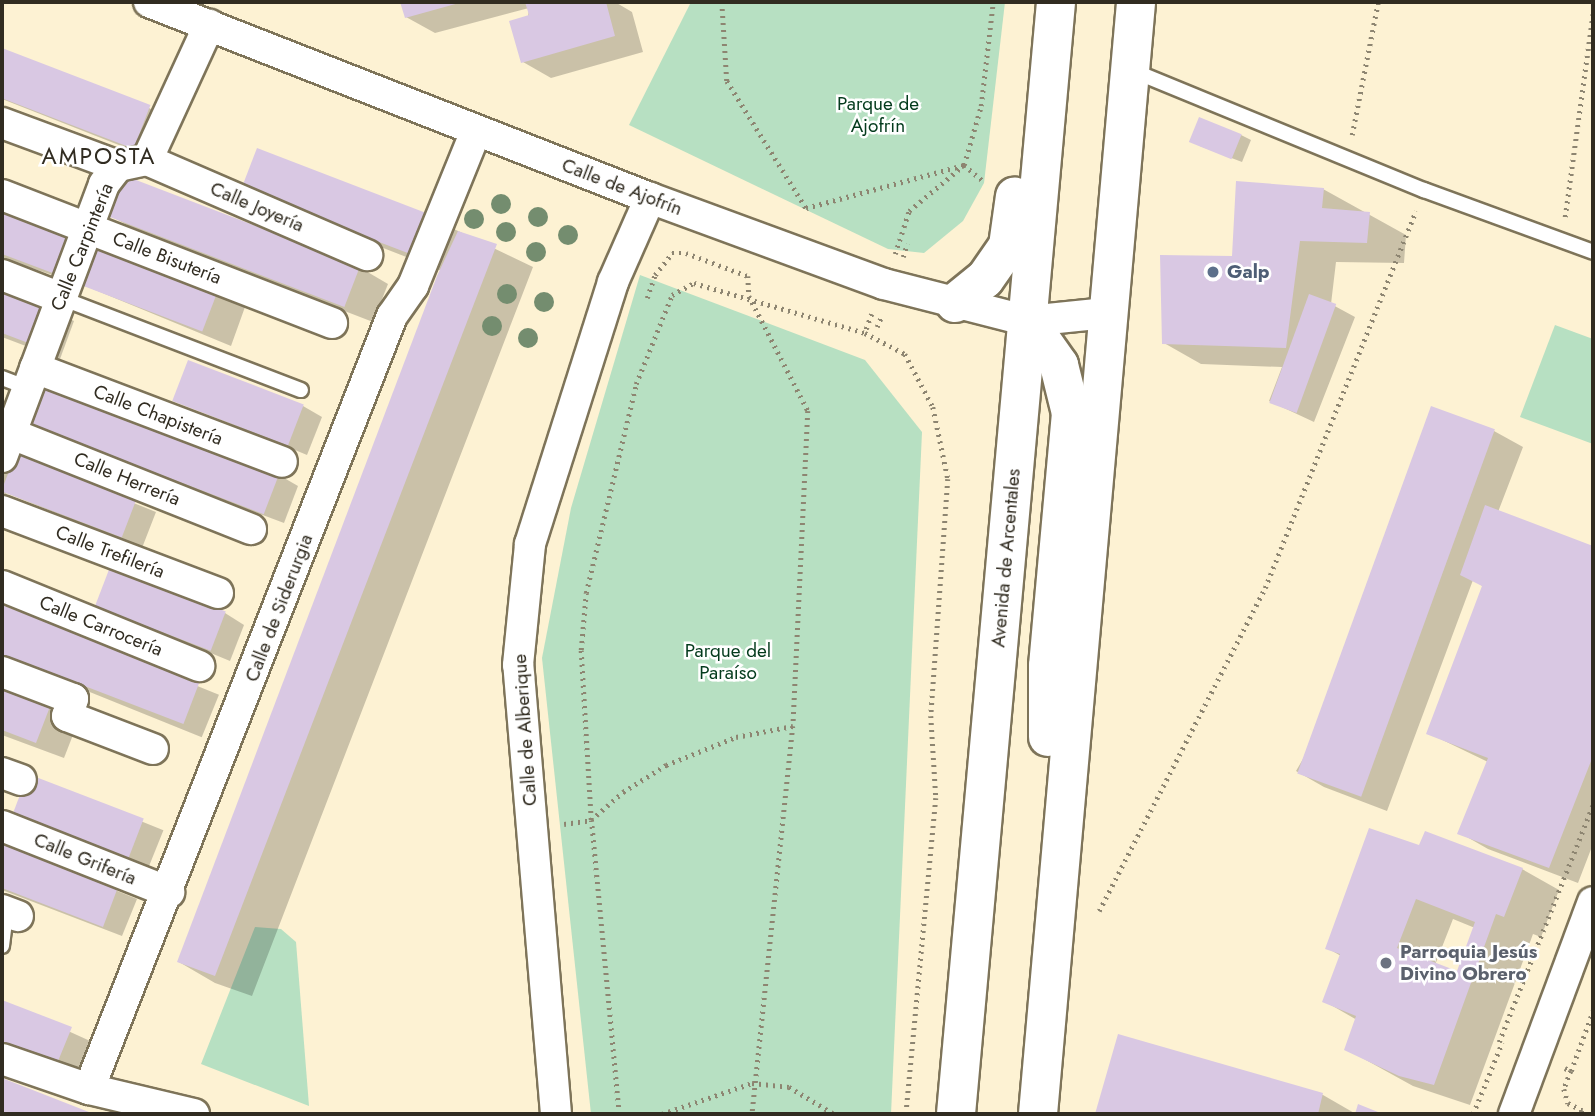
<!DOCTYPE html>
<html>
<head>
<meta charset="utf-8">
<style>
  body { margin:0 }
  #map { position:relative; width:1595px; height:1116px; overflow:hidden; background:#fdf2d3; font-family:Jost,sans-serif }
  div>[style] { position:absolute }
  .green>* { inset:0; background:#b7e0c2 }
  .shadow>* { inset:0; background:#0003; transform-origin:0 0 }
  .building>* { inset:0; background:#d9c8e3; transform-origin:0 0 }
  .path>* { height:4.5px; margin-top:-2.25px; transform-origin:0; background:repeating-linear-gradient(90deg,#8d8571 0 2px,transparent 0 7px) }
  .roads { filter:drop-shadow(2px 0 #7e7459) drop-shadow(-2px 0 #7e7459) drop-shadow(0 2px #7e7459) drop-shadow(0 -2px #7e7459) }
  .service>* { height:14px; margin:-7px; padding:0 7px; transform-origin:7px; border-radius:7px; background:#fff }
  .minor>* { height:30px; margin:-15px; padding:0 15px; transform-origin:15px; border-radius:15px; background:#fff }
  .primary>* { height:38px; margin:-19px; padding:0 19px; transform-origin:19px; border-radius:19px; background:#fff }
  .trees>* { width:20px; height:20px; margin:-10px; border-radius:50%; background:#748d6f }
  .dots>* { width:19px; height:19px; translate:-50% -50%; box-sizing:border-box; border:4px solid #fff; border-radius:50% }
  span { translate:-50% -50%; white-space:nowrap; text-align:center; line-height:1.15; -webkit-text-stroke:5px #fff; paint-order:stroke }
  .park-label { font-size:19px; color:#043b1d }
  .street-label { font-size:19px; color:#312c21 }
  .service-label { font-size:19px; color:#4e5e75; font-weight:700 }
  .left { translate:0 -50%; text-align:left }
  .worship-label { font-size:19px; color:#5b616d; font-weight:700 }
  .quarter-label { font-size:23px; color:#312c21; letter-spacing:2px }
  .frame { position:absolute; inset:0; border:4px solid #312c21; pointer-events:none }
</style>
</head>
<body>
<div id="map">
  <div class="green">
    <div style="clip-path:polygon(691px 2px,1005px 2px,984px 183px,963px 221px,924px 253px,888px 249px,629px 125px)"></div>
    <div style="clip-path:polygon(640px 275px,865px 360px,922px 432px,891px 1114px,591px 1114px,542px 658px,571px 508px)"></div>
    <div style="clip-path:polygon(1555px 325px,1593px 339px,1593px 444px,1520px 417px)"></div>
    <div style="clip-path:polygon(255px 927px,281px 929px,296px 942px,309px 1106px,201px 1064px)"></div>
  </div>
  <div class="shadow">
    <div style="clip-path:polygon(402px 2px,615px 2px,632px 12px,643px 52px,551px 78px,523px 62px,529px 8px,435px 33px,406px 17px)"></div>
    <div style="clip-path:polygon(2px 50px,149px 108px,178px 124px,162px 162px,2px 99px)"></div>
    <div style="clip-path:polygon(1241px 135px,1251px 140px,1242px 162px,1200px 146px)"></div>
    <div style="clip-path:polygon(1323px 189px,1406px 235px,1404px 263px,1336px 262px,1331px 304px,1355px 317px,1314px 422px,1269px 401px,1282px 367px,1201px 364px,1164px 343px,1234px 258px)"></div>
    <div style="clip-path:polygon(271px 204px,429px 217px,533px 267px,252px 996px,215px 983px,179px 962px,442px 271px)"></div>
    <div style="clip-path:polygon(2px 209px,217px 291px,245px 307px,231px 346px,88px 287px,2px 258px)"></div>
    <div style="clip-path:polygon(109px 215px,359px 267px,388px 284px,373px 322px,138px 231px)"></div>
    <div style="clip-path:polygon(2px 289px,74px 321px,60px 359px,2px 337px)"></div>
    <div style="clip-path:polygon(174px 400px,303px 406px,322px 417px,307px 455px)"></div>
    <div style="clip-path:polygon(29px 422px,279px 475px,298px 486px,284px 523px,58px 439px)"></div>
    <div style="clip-path:polygon(1494px 431px,1523px 447px,1498px 512px,1593px 548px,1593px 844px,1578px 883px,1488px 849px,1460px 833px,1488px 762px,1428px 733px,1484px 587px,1473px 580px,1387px 811px,1324px 787px,1296px 771px)"></div>
    <div style="clip-path:polygon(2px 450px,156px 512px,142px 548px,7px 493px,2px 497px)"></div>
    <div style="clip-path:polygon(97px 606px,225px 613px,244px 625px,230px 661px)"></div>
    <div style="left:2px;top:607px;width:234px;height:46px;rotate:22deg"></div>
    <div style="clip-path:polygon(2px 687px,78px 722px,64px 758px,2px 735px)"></div>
    <div style="left:29px;top:776px;width:145px;height:40px;rotate:22deg"></div>
    <div style="clip-path:polygon(2px 844px,137px 899px,122px 936px,2px 890px)"></div>
    <div style="clip-path:polygon(evenodd,1420px 847px,1522px 869px,1559px 890px,1541px 937px,1533px 934px,1470px 1105px,1413px 1086px,1346px 1049px,1357px 1020px,1324px 1001px,1341px 956px,1327px 948px,1420px 847px,1453px 919px,1475px 928px,1458px 974px,1435px 965px,1453px 919px)"></div>
    <div style="clip-path:polygon(2px 1001px,99px 1045px,85px 1081px,2px 1049px)"></div>
    <div style="clip-path:polygon(1119px 1036px,1323px 1095px,1356px 1114px,1099px 1114px)"></div>
    <div style="clip-path:polygon(2px 1080px,89px 1114px,2px 1114px)"></div>
  </div>
  <div class="building">
    <div style="clip-path:polygon(400px 2px,459px 2px,459px 3px,405px 18px)"></div>
    <div style="clip-path:polygon(525px 2px,606px 2px,615px 36px,521px 63px,509px 21px,529px 15px)"></div>
    <div style="left:2px;top:48px;width:159px;height:47px;rotate:21deg"></div>
    <div style="left:1199px;top:117px;width:46px;height:27px;rotate:22deg"></div>
    <div style="left:257px;top:148px;width:186px;height:44px;rotate:21deg"></div>
    <div style="left:123px;top:175px;width:254px;height:44px;rotate:21deg"></div>
    <div style="clip-path:polygon(1236px 181px,1324px 188px,1322px 208px,1370px 212px,1367px 243px,1300px 241px,1286px 348px,1162px 344px,1160px 255px,1232px 256px)"></div>
    <div style="clip-path:polygon(2px 207px,73px 234px,58px 275px,2px 254px)"></div>
    <div style="clip-path:polygon(458px 231px,497px 244px,215px 976px,177px 962px,437px 276px)"></div>
    <div style="left:97px;top:243px;width:130px;height:45px;rotate:21deg"></div>
    <div style="clip-path:polygon(2px 287px,47px 303px,31px 344px,2px 333px)"></div>
    <div style="left:1309px;top:294px;width:29px;height:116px;rotate:20deg"></div>
    <div style="left:188px;top:360px;width:124px;height:44px;rotate:21deg"></div>
    <div style="left:42px;top:383px;width:254px;height:43px;rotate:21deg"></div>
    <div style="left:1431px;top:406px;width:68px;height:391px;rotate:20deg"></div>
    <div style="left:16px;top:453px;width:129px;height:41px;rotate:21deg"></div>
    <div style="clip-path:polygon(1485px 505px,1593px 546px,1593px 756px,1549px 868px,1457px 834px,1488px 758px,1426px 734px,1482px 586px,1460px 575px)"></div>
    <div style="left:110px;top:567px;width:124px;height:42px;rotate:21deg"></div>
    <div style="left:2px;top:605px;width:212px;height:46px;rotate:21deg"></div>
    <div style="clip-path:polygon(2px 685px,51px 704px,36px 743px,2px 730px)"></div>
    <div style="left:28px;top:774px;width:124px;height:43px;rotate:21deg"></div>
    <div style="clip-path:polygon(evenodd,1369px 828px,1419px 845px,1425px 831px,1523px 868px,1504px 917px,1496px 914px,1434px 1085px,1399px 1076px,1344px 1050px,1356px 1016px,1322px 1002px,1340px 954px,1325px 949px,1369px 828px,1416px 899px,1475px 922px,1457px 971px,1397px 948px,1416px 899px)"></div>
    <div style="clip-path:polygon(2px 842px,118px 887px,103px 927px,2px 888px)"></div>
    <div style="clip-path:polygon(2px 1000px,72px 1027px,56px 1066px,2px 1045px)"></div>
    <div style="clip-path:polygon(1118px 1034px,1323px 1093px,1318px 1114px,1095px 1114px)"></div>
    <div style="clip-path:polygon(2px 1078px,94px 1114px,2px 1114px)"></div>
    <div style="clip-path:polygon(1358px 1104px,1383px 1114px,1355px 1114px)"></div>
  </div>
  <div class="path">
    <div style="left:722px;top:2px;width:79px;rotate:86.4deg"></div>
    <div style="left:727px;top:81px;width:150px;rotate:58.1deg"></div>
    <div style="left:806px;top:208px;width:164px;rotate:-15.2deg"></div>
    <div style="left:964px;top:165px;width:26px;rotate:40deg"></div>
    <div style="left:1352px;top:135px;width:136px;rotate:-78.9deg"></div>
    <div style="left:1565px;top:217px;width:206px;rotate:-82.2deg"></div>
    <div style="left:895px;top:254px;width:45px;rotate:-72deg"></div>
    <div style="left:909px;top:211px;width:72px;rotate:-39.9deg"></div>
    <div style="left:964px;top:165px;width:61px;rotate:-73.9deg"></div>
    <div style="left:981px;top:106px;width:105px;rotate:-83.4deg"></div>
    <div style="left:903px;top:257px;width:14px;rotate:-73deg"></div>
    <div style="left:647px;top:298px;width:24px;rotate:-71deg"></div>
    <div style="left:655px;top:275px;width:28px;rotate:-52deg"></div>
    <div style="left:672px;top:253px;width:14px"></div>
    <div style="left:686px;top:253px;width:66px;rotate:20.4deg"></div>
    <div style="left:748px;top:276px;width:20px;rotate:87deg"></div>
    <div style="left:749px;top:296px;width:129px;rotate:62.8deg"></div>
    <div style="left:808px;top:411px;width:315px;rotate:92.7deg"></div>
    <div style="left:793px;top:726px;width:390px;rotate:96deg"></div>
    <div style="left:872px;top:314px;width:20px;rotate:110deg"></div>
    <div style="left:865px;top:333px;width:45px;rotate:27.7deg"></div>
    <div style="left:905px;top:354px;width:60px;rotate:62.2deg"></div>
    <div style="left:933px;top:407px;width:74px;rotate:78.2deg"></div>
    <div style="left:948px;top:479px;width:238px;rotate:94.1deg"></div>
    <div style="left:931px;top:716px;width:82px;rotate:86.5deg"></div>
    <div style="left:936px;top:798px;width:317px;rotate:95.4deg"></div>
    <div style="left:877px;top:327px;width:13px;rotate:-67deg"></div>
    <div style="left:564px;top:824px;width:27px;rotate:-8deg"></div>
    <div style="left:591px;top:820px;width:43px;rotate:-41.2deg"></div>
    <div style="left:623px;top:792px;width:51px;rotate:-32.1deg"></div>
    <div style="left:666px;top:765px;width:75px;rotate:-21.8deg"></div>
    <div style="left:736px;top:737px;width:58px;rotate:-10.9deg"></div>
    <div style="left:1099px;top:911px;width:363px;rotate:-62.8deg"></div>
    <div style="left:1265px;top:588px;width:406px;rotate:-68.2deg"></div>
    <div style="left:1499px;top:1042px;width:256px;rotate:-68.4deg"></div>
    <div style="left:1565px;top:1068px;width:7px;rotate:27deg"></div>
    <div style="left:1571px;top:1071px;width:19px;rotate:111deg"></div>
    <div style="left:1564px;top:1089px;width:15px;rotate:74deg"></div>
    <div style="left:1568px;top:1103px;width:16px;rotate:27deg"></div>
    <div style="left:1582px;top:1110px;width:4px;rotate:104deg"></div>
    <div style="left:1571px;top:1071px;width:64px;rotate:-69.9deg"></div>
    <div style="left:619px;top:1114px;width:295px;rotate:-95.4deg"></div>
    <div style="left:591px;top:820px;width:170px;rotate:-93.4deg"></div>
    <div style="left:581px;top:650px;width:57px;rotate:-85deg"></div>
    <div style="left:586px;top:593px;width:215px;rotate:-76.5deg"></div>
    <div style="left:636px;top:384px;width:96px;rotate:-68deg"></div>
    <div style="left:672px;top:295px;width:25px;rotate:-29deg"></div>
    <div style="left:694px;top:283px;width:178px;rotate:16.3deg"></div>
    <div style="left:662px;top:1114px;width:95px;rotate:-19deg"></div>
    <div style="left:752px;top:1083px;width:37px;rotate:6deg"></div>
    <div style="left:789px;top:1087px;width:52px;rotate:31deg"></div>
    <div style="left:1473px;top:1114px;width:77px;rotate:-67.8deg"></div>
  </div>
  <div class="roads">
    <div class="service">
      <div style="left:1131px;top:70px;width:317px;rotate:22.3deg"></div>
      <div style="left:1424px;top:190px;width:180px;rotate:20.1deg"></div>
      <div style="left:61px;top:298px;width:257px;rotate:21deg"></div>
      <div style="left:2px;top:378px;width:28px;rotate:21deg"></div>
      <div style="left:2px;top:946px;width:34px;rotate:-83deg"></div>
    </div>
    <div class="minor">
      <div style="left:149px;top:2px;width:538px;rotate:21.37deg"></div>
      <div style="left:650px;top:198px;width:249px;rotate:20.2deg"></div>
      <div style="left:884px;top:284px;width:149px;rotate:14.4deg"></div>
      <div style="left:1028px;top:321px;width:79px;rotate:-5.8deg"></div>
      <div style="left:2px;top:123px;width:124px;rotate:20.3deg"></div>
      <div style="left:147px;top:160px;width:240px;rotate:23.4deg"></div>
      <div style="left:2px;top:195px;width:354px;rotate:21.2deg"></div>
      <div style="left:2px;top:275px;width:63px;rotate:21.3deg"></div>
      <div style="left:35px;top:368px;width:264px;rotate:20.8deg"></div>
      <div style="left:2px;top:430px;width:268px;rotate:21.7deg"></div>
      <div style="left:2px;top:457px;width:291px;rotate:-69.5deg"></div>
      <div style="left:104px;top:184px;width:23px;rotate:-52deg"></div>
      <div style="left:118px;top:166px;width:30px;rotate:-12deg"></div>
      <div style="left:147px;top:160px;width:149px;rotate:-65.3deg"></div>
      <div style="left:2px;top:511px;width:231px;rotate:20.8deg"></div>
      <div style="left:2px;top:586px;width:213px;rotate:22.1deg"></div>
      <div style="left:2px;top:672px;width:76px;rotate:20.8deg"></div>
      <div style="left:73px;top:699px;width:18px;rotate:109deg"></div>
      <div style="left:67px;top:716px;width:92px;rotate:21deg"></div>
      <div style="left:2px;top:773px;width:20px;rotate:20deg"></div>
      <div style="left:2px;top:826px;width:180px;rotate:21.6deg"></div>
      <div style="left:2px;top:910px;width:17px;rotate:21deg"></div>
      <div style="left:2px;top:1059px;width:92px;rotate:19deg"></div>
      <div style="left:89px;top:1089px;width:108px;rotate:13.4deg"></div>
      <div style="left:89px;top:1089px;width:830px;rotate:-68.6deg"></div>
      <div style="left:392px;top:316px;width:37px;rotate:-55deg"></div>
      <div style="left:413px;top:286px;width:167px;rotate:-67.9deg"></div>
      <div style="left:556px;top:1114px;width:451px;rotate:-94.8deg"></div>
      <div style="left:518px;top:665px;width:122px;rotate:-84.3deg"></div>
      <div style="left:530px;top:544px;width:275px;rotate:-72.4deg"></div>
      <div style="left:613px;top:282px;width:92px;rotate:-66.2deg"></div>
      <div style="left:1514px;top:1114px;width:226px;rotate:-69.6deg"></div>
    </div>
    <div class="primary">
      <div style="left:955px;top:303px;width:38px;rotate:-39deg"></div>
      <div style="left:985px;top:279px;width:40px;rotate:-55.1deg"></div>
      <div style="left:1008px;top:246px;width:50px;rotate:-82deg"></div>
      <div style="left:1028px;top:321px;width:54px;rotate:54.8deg"></div>
      <div style="left:1059px;top:365px;width:49px;rotate:76deg"></div>
      <div style="left:1071px;top:413px;width:254px;rotate:95.2deg"></div>
      <div style="left:1048px;top:666px;width:71px;rotate:90deg"></div>
      <div style="left:956px;top:1114px;width:1116px;rotate:-84.86deg"></div>
      <div style="left:1038px;top:1114px;width:1116px;rotate:-84.96deg"></div>
    </div>
  </div>
  <div class="trees">
    <div style="left:501px;top:204px"></div>
    <div style="left:538px;top:217px"></div>
    <div style="left:474px;top:219px"></div>
    <div style="left:506px;top:232px"></div>
    <div style="left:568px;top:235px"></div>
    <div style="left:536px;top:252px"></div>
    <div style="left:507px;top:294px"></div>
    <div style="left:544px;top:302px"></div>
    <div style="left:492px;top:326px"></div>
    <div style="left:528px;top:338px"></div>
  </div>
  <div class="dots">
    <div style="left:1213px;top:272px;background:#5c6f8a"></div>
    <div style="left:1386px;top:963px;background:#6b7280"></div>
  </div>
  <div class="park-label">
    <span style="left:878px;top:115px">Parque de<br>Ajofrín</span>
    <span style="left:728px;top:662px">Parque del<br>Paraíso</span>
  </div>
  <div class="street-label">
    <span style="left:622px;top:187px;rotate:21deg">Calle de Ajofrín</span>
    <span style="left:257px;top:207px;rotate:23deg">Calle Joyería</span>
    <span style="left:82px;top:247px;rotate:-68deg">Calle Carpintería</span>
    <span style="left:167px;top:258px;rotate:21deg">Calle Bisutería</span>
    <span style="left:158px;top:415px;rotate:21deg">Calle Chapistería</span>
    <span style="left:127px;top:479px;rotate:22deg">Calle Herrería</span>
    <span style="left:110px;top:552px;rotate:21deg">Calle Trefilería</span>
    <span style="left:1006px;top:558px;rotate:-85deg">Avenida de Arcentales</span>
    <span style="left:279px;top:608px;rotate:-69deg">Calle de Siderurgia</span>
    <span style="left:101px;top:626px;rotate:22deg">Calle Carrocería</span>
    <span style="left:525px;top:730px;rotate:-94deg">Calle de Alberique</span>
    <span style="left:85px;top:859px;rotate:22deg">Calle Grifería</span>
  </div>
  <div class="service-label">
    <span class="left" style="left:1227px;top:272px">Galp</span>
  </div>
  <div class="worship-label">
    <span class="left" style="left:1400px;top:963px">Parroquia Jesús<br>Divino Obrero</span>
  </div>
  <div class="quarter-label">
    <span style="left:99px;top:156px">AMPOSTA</span>
  </div>
  <div class="frame"></div>
</div>
</body>
</html>
